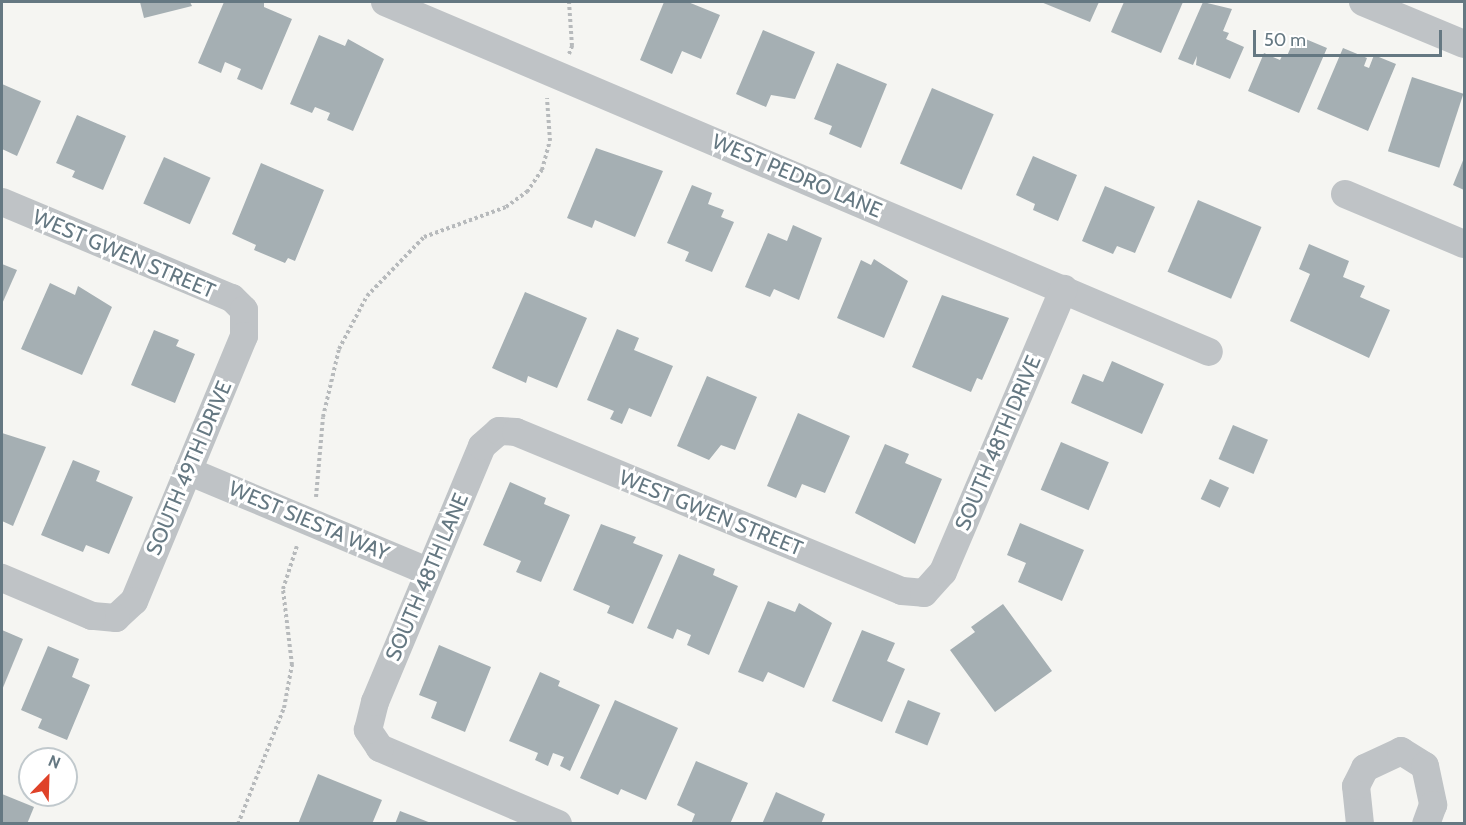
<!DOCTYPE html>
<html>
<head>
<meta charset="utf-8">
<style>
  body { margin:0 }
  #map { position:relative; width:1466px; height:825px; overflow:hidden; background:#f5f5f2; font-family:Cabin,sans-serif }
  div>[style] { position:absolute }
  .building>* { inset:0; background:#a5afb3; transform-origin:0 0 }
  .path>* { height:4px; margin-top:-2px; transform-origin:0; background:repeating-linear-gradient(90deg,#b7babc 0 3px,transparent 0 6px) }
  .street>* { height:28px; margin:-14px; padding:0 14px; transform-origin:14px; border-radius:14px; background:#bfc3c6 }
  span { translate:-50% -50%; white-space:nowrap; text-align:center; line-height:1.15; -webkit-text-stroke:6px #fff; paint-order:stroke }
  .street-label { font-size:21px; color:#657882 }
  .frame { position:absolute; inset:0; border:3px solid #657882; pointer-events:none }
  .north { position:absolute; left:18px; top:747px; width:60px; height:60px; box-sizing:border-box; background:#fff; border:2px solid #c1c9cd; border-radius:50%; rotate:23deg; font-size:16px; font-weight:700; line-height:24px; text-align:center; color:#657882 }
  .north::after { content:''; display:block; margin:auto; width:21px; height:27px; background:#df4229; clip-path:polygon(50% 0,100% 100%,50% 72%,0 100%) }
  .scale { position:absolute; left:1253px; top:30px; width:189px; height:27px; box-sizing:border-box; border:3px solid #657882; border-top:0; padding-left:8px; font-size:18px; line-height:21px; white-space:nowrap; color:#657882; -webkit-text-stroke:4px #fff; paint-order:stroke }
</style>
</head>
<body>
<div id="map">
  <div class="building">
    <div style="clip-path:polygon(140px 2px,190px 2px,192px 6px,144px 18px)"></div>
    <div style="clip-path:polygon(224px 2px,264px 2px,264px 7px,292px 19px,262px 90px,237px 79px,241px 69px,225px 62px,221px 73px,198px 63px)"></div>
    <div style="clip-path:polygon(664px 2px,688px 2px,720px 15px,701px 59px,682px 51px,672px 74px,640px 60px)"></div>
    <div style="clip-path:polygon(1041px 2px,1099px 2px,1090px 22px)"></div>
    <div style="clip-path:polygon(1124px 2px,1183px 2px,1161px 53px,1111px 32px)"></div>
    <div style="clip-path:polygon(1203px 2px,1232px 9px,1223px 31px,1229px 33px,1226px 39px,1244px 47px,1230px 79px,1196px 65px,1197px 56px,1193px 65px,1178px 59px)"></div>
    <div style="clip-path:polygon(763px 30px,815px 52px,795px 99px,771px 95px,766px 107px,736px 94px)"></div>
    <div style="clip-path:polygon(319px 35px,345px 46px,348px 39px,384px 59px,353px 131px,327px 120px,330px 113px,315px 107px,312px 113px,290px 104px)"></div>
    <div style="clip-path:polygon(1296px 35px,1327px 48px,1299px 113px,1248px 91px,1264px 53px,1280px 60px,1283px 54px,1287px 56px)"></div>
    <div style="clip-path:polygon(1343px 48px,1367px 58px,1364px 66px,1369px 68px,1374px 55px,1396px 64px,1368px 131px,1317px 109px)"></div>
    <div style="clip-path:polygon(837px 63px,887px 84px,861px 148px,829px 134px,832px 126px,814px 119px)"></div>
    <div style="left:1412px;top:77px;width:54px;height:78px;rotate:18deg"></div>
    <div style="clip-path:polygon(2px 84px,41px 101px,17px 156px,2px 149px)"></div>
    <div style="left:932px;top:88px;width:67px;height:82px;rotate:23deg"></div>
    <div style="clip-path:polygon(77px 115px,126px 136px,103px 190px,72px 177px,75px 171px,56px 163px)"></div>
    <div style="clip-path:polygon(596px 148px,663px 171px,635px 237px,595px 220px,592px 228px,567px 218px)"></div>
    <div style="clip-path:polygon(1033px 156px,1077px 175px,1058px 221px,1033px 210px,1035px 204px,1016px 195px)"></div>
    <div style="left:164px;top:157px;width:51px;height:51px;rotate:24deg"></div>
    <div style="clip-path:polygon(1464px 158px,1464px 190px,1453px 185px)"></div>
    <div style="clip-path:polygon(261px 163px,324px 190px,295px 261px,288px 258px,285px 263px,254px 250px,256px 245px,232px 234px)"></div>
    <div style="clip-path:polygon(692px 185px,712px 193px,708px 204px,724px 210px,721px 217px,734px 222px,712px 272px,685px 261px,689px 252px,667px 243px)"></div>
    <div style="clip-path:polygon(1105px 186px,1155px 207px,1135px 253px,1117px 246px,1113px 254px,1082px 241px)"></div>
    <div style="left:1198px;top:200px;width:69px;height:78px;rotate:23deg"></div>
    <div style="clip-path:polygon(793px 225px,822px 238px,799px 300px,774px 289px,770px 297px,745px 287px,768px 233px,787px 241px)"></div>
    <div style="clip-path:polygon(1309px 244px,1349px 261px,1343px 277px,1365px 286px,1360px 297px,1390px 310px,1369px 358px,1290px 321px,1310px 274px,1299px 269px)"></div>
    <div style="clip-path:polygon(874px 259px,908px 281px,884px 338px,837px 318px,861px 260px,871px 265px)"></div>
    <div style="clip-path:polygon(2px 264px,17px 270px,2px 304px)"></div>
    <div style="clip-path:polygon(50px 283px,75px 295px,78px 286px,112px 307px,82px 375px,21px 349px)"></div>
    <div style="clip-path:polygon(525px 292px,587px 318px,557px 388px,528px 376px,526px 383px,492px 368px)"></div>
    <div style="clip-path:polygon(942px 295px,1009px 318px,982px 380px,977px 378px,971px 392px,912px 367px)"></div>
    <div style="clip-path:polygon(617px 329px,639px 338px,634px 350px,673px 366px,651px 417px,629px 408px,622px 424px,610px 419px,614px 411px,587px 400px)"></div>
    <div style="clip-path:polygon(154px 330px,179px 340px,176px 346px,195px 354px,175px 403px,131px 385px)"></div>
    <div style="clip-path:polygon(1112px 361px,1164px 384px,1142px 434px,1071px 403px,1083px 374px,1103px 382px)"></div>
    <div style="clip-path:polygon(707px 376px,757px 397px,735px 450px,721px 445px,709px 460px,677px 446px)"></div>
    <div style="clip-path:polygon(798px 413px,850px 436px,825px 493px,802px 484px,796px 498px,767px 486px)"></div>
    <div style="left:1233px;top:425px;width:38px;height:37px;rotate:23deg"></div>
    <div style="clip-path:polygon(2px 433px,46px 447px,13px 526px,2px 521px)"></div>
    <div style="left:1061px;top:442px;width:52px;height:52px;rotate:23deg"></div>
    <div style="clip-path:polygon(885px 444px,909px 454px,905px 463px,942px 479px,915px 544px,855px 513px)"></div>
    <div style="clip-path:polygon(73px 460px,100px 471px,96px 481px,133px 497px,109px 554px,86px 545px,83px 552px,41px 535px)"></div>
    <div style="left:1210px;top:479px;width:21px;height:22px;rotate:25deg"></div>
    <div style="clip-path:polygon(510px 482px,546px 498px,544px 504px,570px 515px,541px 582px,516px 572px,521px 561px,483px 545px)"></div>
    <div style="clip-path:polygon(1020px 523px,1084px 550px,1062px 601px,1018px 582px,1026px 563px,1007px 555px)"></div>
    <div style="clip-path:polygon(601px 524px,636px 537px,633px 543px,663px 555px,633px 624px,607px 613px,610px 606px,573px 590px)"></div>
    <div style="clip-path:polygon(679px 554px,715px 569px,713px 575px,738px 586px,709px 655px,687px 645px,691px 635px,677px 629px,673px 639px,647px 628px)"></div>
    <div style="clip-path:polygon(768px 601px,795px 612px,799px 603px,832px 623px,804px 688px,768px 672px,763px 682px,738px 672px)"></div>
    <div style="clip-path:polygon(1003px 604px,1052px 671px,995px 712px,950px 650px,975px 632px,971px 627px)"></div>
    <div style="clip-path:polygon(2px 630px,23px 639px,2px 690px)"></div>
    <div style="clip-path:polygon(862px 630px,895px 643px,887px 661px,905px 669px,882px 722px,832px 701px)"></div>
    <div style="clip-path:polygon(439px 645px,491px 667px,465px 732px,431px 718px,437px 702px,419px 695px)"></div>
    <div style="clip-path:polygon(48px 646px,79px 659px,72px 677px,90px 685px,67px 740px,38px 728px,42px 719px,21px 710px)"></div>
    <div style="clip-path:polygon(540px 672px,560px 681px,558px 686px,600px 705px,570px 771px,560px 766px,564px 757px,553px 753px,548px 766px,535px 760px,538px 753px,509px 741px)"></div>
    <div style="clip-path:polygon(615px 700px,678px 728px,646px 800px,621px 789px,618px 795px,580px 778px)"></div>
    <div style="left:908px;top:700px;width:35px;height:35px;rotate:22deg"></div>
    <div style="clip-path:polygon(696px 761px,748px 783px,730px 824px,691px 824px,695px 814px,677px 805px)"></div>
    <div style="clip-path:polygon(318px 774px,382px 800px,372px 824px,298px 824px)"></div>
    <div style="clip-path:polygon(776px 792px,825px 814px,821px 824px,762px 824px)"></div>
    <div style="clip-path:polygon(2px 794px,34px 807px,27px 824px,2px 824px)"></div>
    <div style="clip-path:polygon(400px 811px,431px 823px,431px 824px,395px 824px)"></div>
  </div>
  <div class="path">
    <div style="left:569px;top:54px;width:9px;rotate:-69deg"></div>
    <div style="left:572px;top:46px;width:44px;rotate:-93.9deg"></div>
    <div style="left:316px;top:497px;width:80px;rotate:-85deg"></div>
    <div style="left:323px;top:417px;width:70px;rotate:-76.8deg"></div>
    <div style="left:339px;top:349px;width:60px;rotate:-62.2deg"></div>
    <div style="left:367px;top:296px;width:82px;rotate:-46deg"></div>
    <div style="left:424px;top:237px;width:87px;rotate:-20.1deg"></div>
    <div style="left:506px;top:207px;width:26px;rotate:-36deg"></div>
    <div style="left:527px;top:192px;width:27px;rotate:-56deg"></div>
    <div style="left:542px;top:170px;width:30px;rotate:-75deg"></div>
    <div style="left:550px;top:141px;width:43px;rotate:-94deg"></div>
    <div style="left:238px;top:824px;width:125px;rotate:-68.4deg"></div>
    <div style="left:284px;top:708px;width:44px;rotate:-79.5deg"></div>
    <div style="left:292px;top:665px;width:77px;rotate:-96.8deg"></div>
    <div style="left:283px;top:589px;width:45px;rotate:-72deg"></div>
  </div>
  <div class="street">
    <div style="left:385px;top:2px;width:895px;rotate:23.01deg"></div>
    <div style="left:1363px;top:2px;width:109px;rotate:22.6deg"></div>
    <div style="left:1345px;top:194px;width:129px;rotate:22.8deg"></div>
    <div style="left:2px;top:202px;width:249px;rotate:22.7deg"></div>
    <div style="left:232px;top:298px;width:17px;rotate:45deg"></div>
    <div style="left:244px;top:310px;width:26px;rotate:90deg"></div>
    <div style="left:244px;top:336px;width:287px;rotate:112.5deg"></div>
    <div style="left:134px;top:601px;width:25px;rotate:137deg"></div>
    <div style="left:116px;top:618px;width:24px;rotate:-175deg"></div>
    <div style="left:92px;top:616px;width:98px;rotate:-157.1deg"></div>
    <div style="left:188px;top:471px;width:261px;rotate:22.7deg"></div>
    <div style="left:558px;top:824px;width:194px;rotate:-156.9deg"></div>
    <div style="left:380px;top:748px;width:22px;rotate:-124deg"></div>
    <div style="left:368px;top:730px;width:29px;rotate:-76deg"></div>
    <div style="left:375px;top:702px;width:277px;rotate:-67.3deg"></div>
    <div style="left:482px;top:446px;width:23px;rotate:-41deg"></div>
    <div style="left:499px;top:431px;width:17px;rotate:3deg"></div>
    <div style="left:516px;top:432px;width:417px;rotate:22.4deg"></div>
    <div style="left:902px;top:591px;width:22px;rotate:5deg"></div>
    <div style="left:924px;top:593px;width:28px;rotate:-48deg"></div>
    <div style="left:943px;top:572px;width:308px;rotate:-66.9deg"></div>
    <div style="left:1360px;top:824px;width:38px;rotate:-96deg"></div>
    <div style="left:1356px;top:786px;width:20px;rotate:-63deg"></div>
    <div style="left:1365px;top:768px;width:40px;rotate:-25deg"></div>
    <div style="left:1401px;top:751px;width:28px;rotate:32deg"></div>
    <div style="left:1425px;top:766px;width:40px;rotate:78deg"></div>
    <div style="left:1433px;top:805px;width:20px;rotate:110deg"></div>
  </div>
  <div class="street-label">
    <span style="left:797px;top:176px;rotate:23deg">WEST PEDRO LANE</span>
    <span style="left:124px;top:254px;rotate:23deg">WEST GWEN STREET</span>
    <span style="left:998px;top:443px;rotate:-67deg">SOUTH 48TH DRIVE</span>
    <span style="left:189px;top:468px;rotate:-67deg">SOUTH 49TH DRIVE</span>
    <span style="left:711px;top:513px;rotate:22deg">WEST GWEN STREET</span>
    <span style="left:309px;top:521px;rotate:23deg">WEST SIESTA WAY</span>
    <span style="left:427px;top:577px;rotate:-67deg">SOUTH 48TH LANE</span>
  </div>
  <div class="frame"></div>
  <div class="north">N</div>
  <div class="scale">50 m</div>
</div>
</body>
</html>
